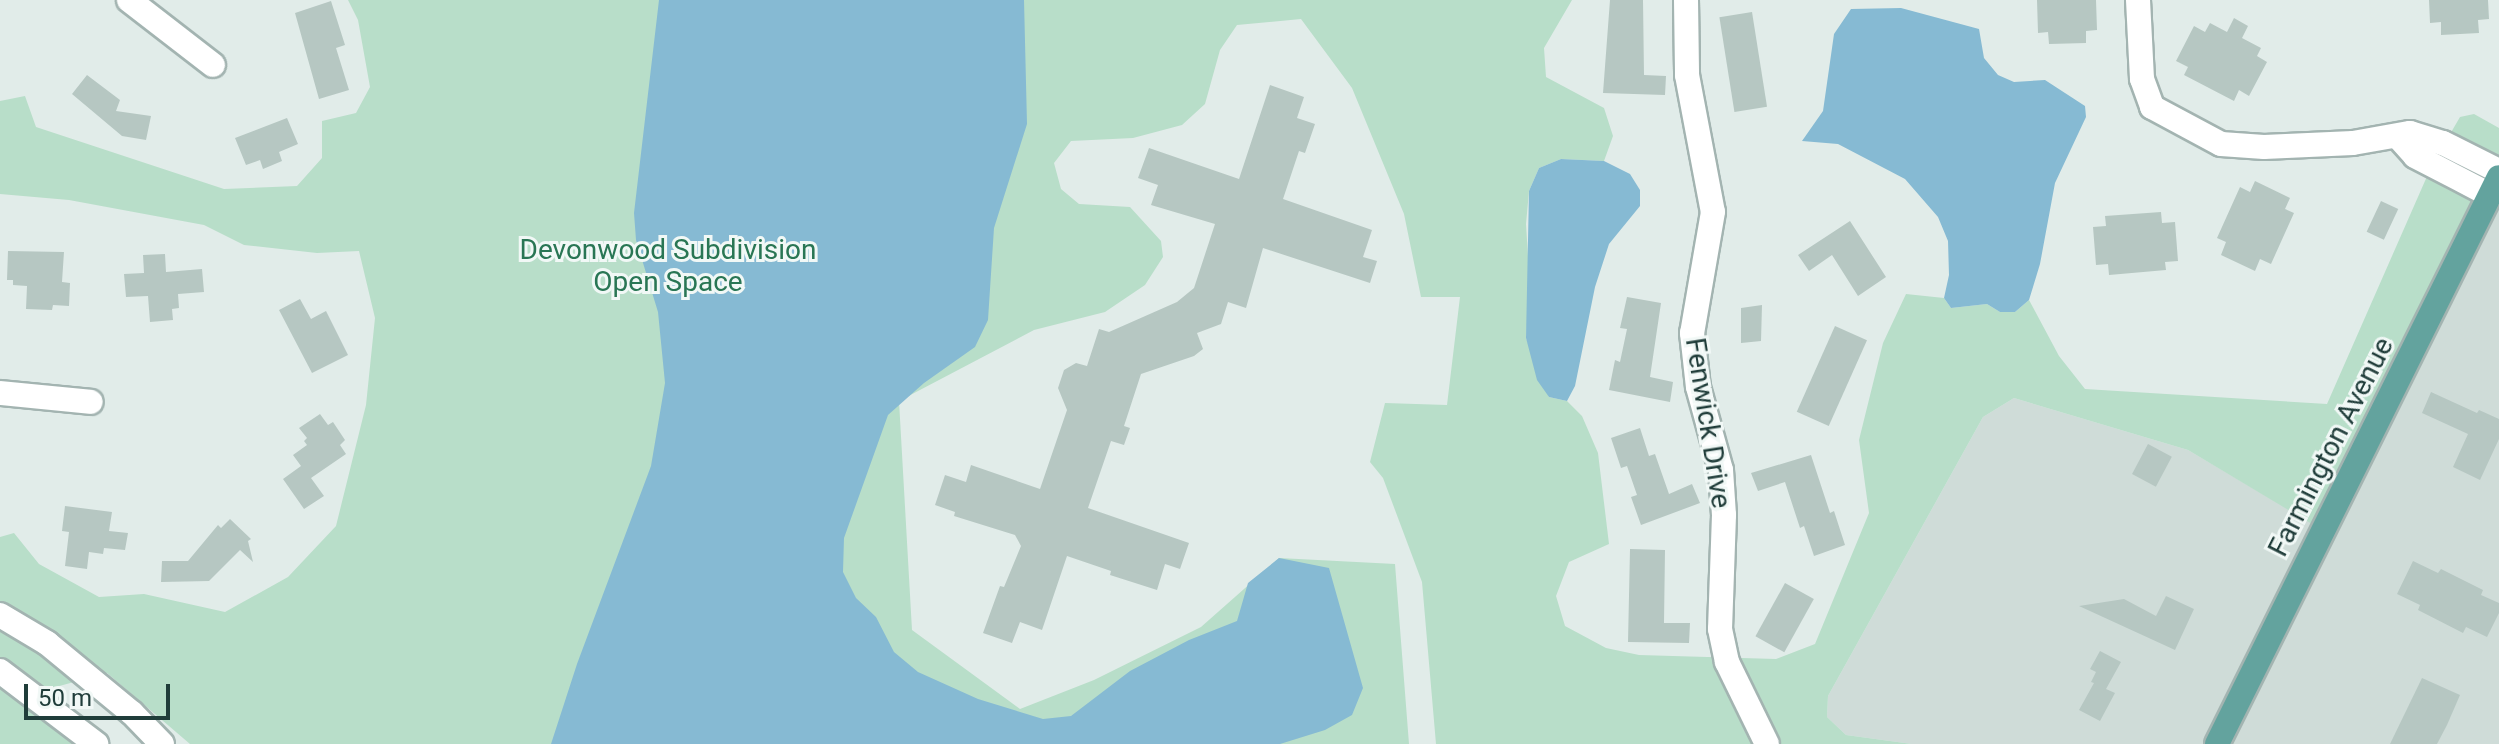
<!DOCTYPE html>
<html>
<head>
<meta charset="utf-8">
<style>
  body { margin:0 }
  #map { position:relative; width:2499px; height:744px; overflow:hidden; background:#e1ece9; font-family:Roboto,sans-serif }
  div>[style] { position:absolute }
  .built>* { inset:0; background:#cfdcd8 }
  .green>* { inset:0; background:#b8dec9 }
  .water>* { inset:0; background:#86bad3 }
  .building>* { inset:0; background:#b6c7c2; transform-origin:0 0 }
  .roads { filter:drop-shadow(2px 0 #a3b4b1) drop-shadow(-2px 0 #a3b4b1) drop-shadow(0 2px #a3b4b1) drop-shadow(0 -2px #a3b4b1) }
  .minor>* { height:24px; margin:-12px; padding:0 12px; transform-origin:12px; border-radius:12px; background:#fff }
  .major>* { height:24px; margin:-12px; padding:0 12px; transform-origin:12px; border-radius:12px; background:#63a39e }
  span { translate:-50% -50%; white-space:nowrap; text-align:center; line-height:1.15; -webkit-text-stroke:6px #f1f8f6; paint-order:stroke }
  .park-label { font-size:28px; color:#297654 }
  .street-label { font-size:28px; color:#203d3a }
  .scale { position:absolute; left:24px; top:684px; width:146px; height:36px; box-sizing:border-box; border:4px solid #203d3a; border-top:0; padding-left:10px; font-size:24px; line-height:28px; white-space:nowrap; color:#203d3a; -webkit-text-stroke:6px #f1f8f6; paint-order:stroke }
</style>
</head>
<body>
<div id="map">
  <div class="built">
    <div style="clip-path:polygon(2499px 177px,2499px 744px,1912px 744px,1846px 735px,1827px 717px,1828px 696px,1983px 417px,2014px 398px,2188px 450px,2322px 529px)"></div>
  </div>
  <div class="green">
    <div style="clip-path:polygon(348px 0,1572px 0,1544px 48px,1546px 77px,1604px 108px,1613px 136px,1604px 161px,1561px 159px,1539px 168px,1529px 191px,1526px 224px,1530px 288px,1526px 338px,1549px 397px,1567px 401px,1582px 416px,1598px 453px,1609px 544px,1569px 562px,1556px 596px,1565px 626px,1606px 648px,1639px 655px,1776px 659px,1815px 644px,1869px 513px,1859px 440px,1883px 343px,1906px 294px,1944px 298px,1951px 308px,1987px 304px,2000px 312px,2015px 312px,2029px 300px,2059px 356px,2085px 389px,2327px 404px,2432px 165px,2460px 117px,2474px 114px,2499px 128px,2499px 177px,2322px 530px,2188px 450px,2014px 398px,1983px 417px,1828px 696px,1827px 717px,1846px 735px,1912px 744px,1436px 744px,1422px 582px,1383px 478px,1370px 462px,1385px 403px,1447px 405px,1460px 297px,1421px 297px,1404px 214px,1352px 88px,1301px 19px,1237px 25px,1220px 50px,1205px 104px,1182px 125px,1133px 138px,1071px 141px,1054px 163px,1061px 189px,1079px 204px,1130px 207px,1161px 241px,1163px 257px,1145px 285px,1105px 312px,1034px 330px,899px 401px,912px 630px,1020px 709px,1094px 680px,1201px 627px,1279px 558px,1395px 564px,1409px 744px,190px 744px,107px 673px,19px 697px,77px 744px,0 744px,0 537px,14px 533px,39px 564px,99px 597px,144px 594px,225px 612px,288px 577px,336px 526px,366px 405px,375px 318px,359px 251px,317px 253px,244px 245px,204px 225px,69px 200px,0 194px,0 101px,25px 96px,36px 127px,224px 189px,297px 186px,322px 158px,322px 121px,356px 113px,370px 87px,358px 20px)"></div>
  </div>
  <div class="water">
    <div style="clip-path:polygon(659px 0,1024px 0,1027px 124px,994px 228px,988px 320px,975px 347px,924px 383px,888px 415px,844px 538px,843px 572px,856px 598px,876px 617px,894px 652px,918px 672px,978px 699px,1043px 719px,1071px 716px,1130px 671px,1189px 640px,1237px 621px,1248px 583px,1279px 558px,1329px 568px,1363px 688px,1352px 715px,1325px 730px,1280px 744px,551px 744px,577px 664px,651px 466px,665px 383px,658px 312px,636px 240px,634px 213px)"></div>
    <div style="clip-path:polygon(1901px 8px,1979px 29px,1984px 58px,1998px 75px,2014px 82px,2045px 80px,2085px 106px,2086px 117px,2055px 183px,2040px 264px,2029px 300px,2015px 312px,2000px 312px,1987px 304px,1951px 308px,1944px 298px,1949px 275px,1948px 241px,1938px 217px,1905px 179px,1838px 144px,1802px 141px,1823px 111px,1834px 34px,1851px 9px)"></div>
    <div style="clip-path:polygon(1561px 159px,1604px 161px,1630px 174px,1640px 190px,1640px 206px,1609px 244px,1595px 287px,1575px 386px,1567px 401px,1549px 397px,1537px 380px,1526px 338px,1529px 191px,1539px 168px)"></div>
  </div>
  <div class="building">
    <div style="clip-path:polygon(1610px 0,1643px 0,1644px 75px,1666px 76px,1665px 95px,1603px 93px)"></div>
    <div style="clip-path:polygon(2037px 0,2096px 0,2097px 30px,2086px 31px,2086px 43px,2049px 44px,2048px 32px,2038px 33px)"></div>
    <div style="clip-path:polygon(2429px 0,2488px 0,2489px 19px,2478px 20px,2479px 33px,2441px 35px,2441px 22px,2430px 23px)"></div>
    <div style="clip-path:polygon(331px 1px,345px 45px,336px 48px,349px 90px,319px 99px,295px 13px)"></div>
    <div style="left:1752px;top:12px;width:96px;height:33px;rotate:81deg"></div>
    <div style="clip-path:polygon(2234px 18px,2248px 26px,2242px 38px,2261px 48px,2257px 56px,2267px 62px,2249px 96px,2239px 90px,2234px 101px,2184px 75px,2188px 67px,2176px 61px,2194px 26px,2205px 32px,2210px 23px,2227px 32px)"></div>
    <div style="clip-path:polygon(87px 75px,120px 100px,116px 111px,151px 116px,146px 140px,122px 136px,72px 94px)"></div>
    <div style="clip-path:polygon(1270px 85px,1304px 97px,1297px 118px,1315px 124px,1305px 153px,1299px 151px,1283px 199px,1372px 230px,1363px 257px,1377px 261px,1370px 283px,1263px 248px,1246px 308px,1228px 302px,1221px 324px,1197px 333px,1203px 349px,1194px 356px,1141px 374px,1124px 426px,1130px 428px,1124px 445px,1111px 441px,1088px 508px,1189px 543px,1180px 569px,1165px 564px,1157px 590px,1110px 575px,1111px 571px,1067px 556px,1042px 630px,1020px 622px,1012px 643px,983px 633px,1000px 586px,1004px 587px,1021px 546px,1015px 535px,954px 516px,955px 512px,935px 505px,945px 475px,966px 482px,971px 465px,1040px 489px,1067px 410px,1058px 388px,1064px 370px,1076px 363px,1087px 366px,1099px 329px,1109px 332px,1177px 302px,1194px 288px,1215px 224px,1151px 205px,1158px 185px,1138px 178px,1149px 148px,1239px 179px)"></div>
    <div style="clip-path:polygon(287px 118px,298px 144px,279px 152px,282px 161px,263px 169px,260px 160px,246px 165px,235px 138px)"></div>
    <div style="clip-path:polygon(2255px 181px,2290px 198px,2285px 209px,2294px 213px,2271px 264px,2260px 259px,2255px 271px,2221px 255px,2226px 242px,2217px 238px,2240px 187px,2250px 192px)"></div>
    <div style="left:2381px;top:201px;width:19px;height:34px;rotate:25deg"></div>
    <div style="clip-path:polygon(2161px 212px,2162px 223px,2175px 222px,2178px 261px,2165px 262px,2166px 270px,2109px 275px,2108px 264px,2096px 265px,2093px 227px,2106px 226px,2105px 216px)"></div>
    <div style="clip-path:polygon(1850px 221px,1886px 277px,1858px 296px,1832px 255px,1809px 271px,1798px 255px)"></div>
    <div style="clip-path:polygon(8px 251px,64px 252px,62px 282px,70px 283px,69px 306px,53px 305px,52px 310px,26px 309px,27px 286px,13px 285px,13px 280px,7px 280px)"></div>
    <div style="clip-path:polygon(165px 254px,166px 272px,202px 269px,204px 292px,178px 294px,179px 308px,172px 309px,173px 320px,150px 322px,148px 296px,126px 297px,124px 274px,144px 273px,143px 255px)"></div>
    <div style="clip-path:polygon(1627px 297px,1661px 303px,1650px 377px,1673px 382px,1670px 402px,1609px 390px,1615px 360px,1620px 362px,1627px 329px,1620px 328px)"></div>
    <div style="clip-path:polygon(300px 299px,311px 319px,326px 311px,348px 355px,312px 373px,279px 310px)"></div>
    <div style="clip-path:polygon(1762px 305px,1761px 341px,1741px 343px,1741px 308px)"></div>
    <div style="left:1835px;top:326px;width:35px;height:94px;rotate:24deg"></div>
    <div style="clip-path:polygon(2431px 392px,2477px 413px,2479px 410px,2499px 419px,2499px 439px,2480px 480px,2453px 467px,2468px 434px,2422px 413px)"></div>
    <div style="clip-path:polygon(320px 414px,328px 425px,333px 422px,345px 440px,340px 445px,346px 454px,311px 478px,324px 496px,304px 509px,283px 479px,301px 466px,293px 455px,307px 445px,304px 441px,307px 438px,299px 428px)"></div>
    <div style="clip-path:polygon(1640px 428px,1649px 456px,1655px 454px,1669px 494px,1692px 484px,1700px 503px,1641px 525px,1631px 497px,1637px 495px,1627px 466px,1621px 468px,1611px 438px)"></div>
    <div style="left:2148px;top:444px;width:27px;height:34px;rotate:28deg"></div>
    <div style="clip-path:polygon(1811px 455px,1830px 513px,1834px 511px,1845px 545px,1814px 556px,1804px 526px,1800px 528px,1785px 482px,1758px 491px,1751px 473px)"></div>
    <div style="clip-path:polygon(65px 506px,112px 512px,109px 531px,128px 533px,125px 550px,104px 548px,103px 554px,89px 552px,87px 569px,65px 566px,69px 532px,62px 531px)"></div>
    <div style="clip-path:polygon(230px 519px,251px 539px,248px 541px,253px 562px,240px 550px,209px 581px,161px 582px,162px 561px,188px 561px,218px 525px,221px 528px)"></div>
    <div style="clip-path:polygon(1630px 549px,1665px 550px,1664px 623px,1690px 623px,1689px 643px,1628px 642px)"></div>
    <div style="clip-path:polygon(2413px 561px,2438px 573px,2441px 569px,2483px 590px,2481px 595px,2499px 603px,2499px 613px,2487px 637px,2466px 627px,2463px 633px,2418px 610px,2420px 605px,2397px 594px)"></div>
    <div style="left:1785px;top:583px;width:33px;height:61px;rotate:29deg"></div>
    <div style="clip-path:polygon(2166px 596px,2194px 609px,2175px 650px,2079px 606px,2124px 599px,2156px 616px)"></div>
    <div style="clip-path:polygon(2100px 651px,2121px 662px,2106px 689px,2115px 693px,2100px 721px,2079px 710px,2094px 683px,2091px 682px,2096px 672px,2090px 669px)"></div>
    <div style="clip-path:polygon(2422px 678px,2460px 695px,2447px 725px,2437px 744px,2390px 744px)"></div>
  </div>
  <div class="roads">
    <div class="minor">
      <div style="left:129px;top:0;width:106px;rotate:37.7deg"></div>
      <div style="left:1686px;top:0;width:75px;rotate:89.2deg"></div>
      <div style="left:1687px;top:75px;width:139px;rotate:79.3deg"></div>
      <div style="left:1713px;top:212px;width:123px;rotate:99.8deg"></div>
      <div style="left:1692px;top:333px;width:54px;rotate:83.7deg"></div>
      <div style="left:1698px;top:387px;width:86px;rotate:74.5deg"></div>
      <div style="left:1721px;top:470px;width:45px;rotate:86.2deg"></div>
      <div style="left:1724px;top:515px;width:114px;rotate:92deg"></div>
      <div style="left:1720px;top:629px;width:34px;rotate:78deg"></div>
      <div style="left:1727px;top:662px;width:91px;rotate:64deg"></div>
      <div style="left:2138px;top:0;width:79px;rotate:87.1deg"></div>
      <div style="left:2142px;top:79px;width:30px;rotate:70deg"></div>
      <div style="left:2152px;top:107px;width:78px;rotate:28.2deg"></div>
      <div style="left:2221px;top:144px;width:43px;rotate:4deg"></div>
      <div style="left:2264px;top:147px;width:89px;rotate:-2.6deg"></div>
      <div style="left:2353px;top:143px;width:58px;rotate:-10deg"></div>
      <div style="left:2410px;top:133px;width:34px;rotate:17deg"></div>
      <div style="left:2443px;top:143px;width:63px;rotate:26.6deg"></div>
      <div style="left:2399px;top:138px;width:24px;rotate:48deg"></div>
      <div style="left:2415px;top:156px;width:85px;rotate:27.5deg"></div>
      <div style="left:0;top:393px;width:91px;rotate:5.6deg"></div>
      <div style="left:0;top:615px;width:55px;rotate:30.8deg"></div>
      <div style="left:47px;top:643px;width:110px;rotate:39.5deg"></div>
      <div style="left:132px;top:713px;width:43px;rotate:45.9deg"></div>
      <div style="left:0;top:671px;width:121px;rotate:37.2deg"></div>
    </div>
    <div class="major">
      <div style="left:2217px;top:744px;width:633px;rotate:-63.56deg"></div>
    </div>
  </div>
  <div class="park-label">
    <span style="left:668px;top:266px">Devonwood Subdivision<br>Open Space</span>
  </div>
  <div class="street-label">
    <span style="left:1708px;top:423px;rotate:81deg">Fenwick Drive</span>
    <span style="left:2331px;top:447px;rotate:-63deg">Farmington Avenue</span>
  </div>
  <div class="scale">50 m</div>
</div>
</body>
</html>
